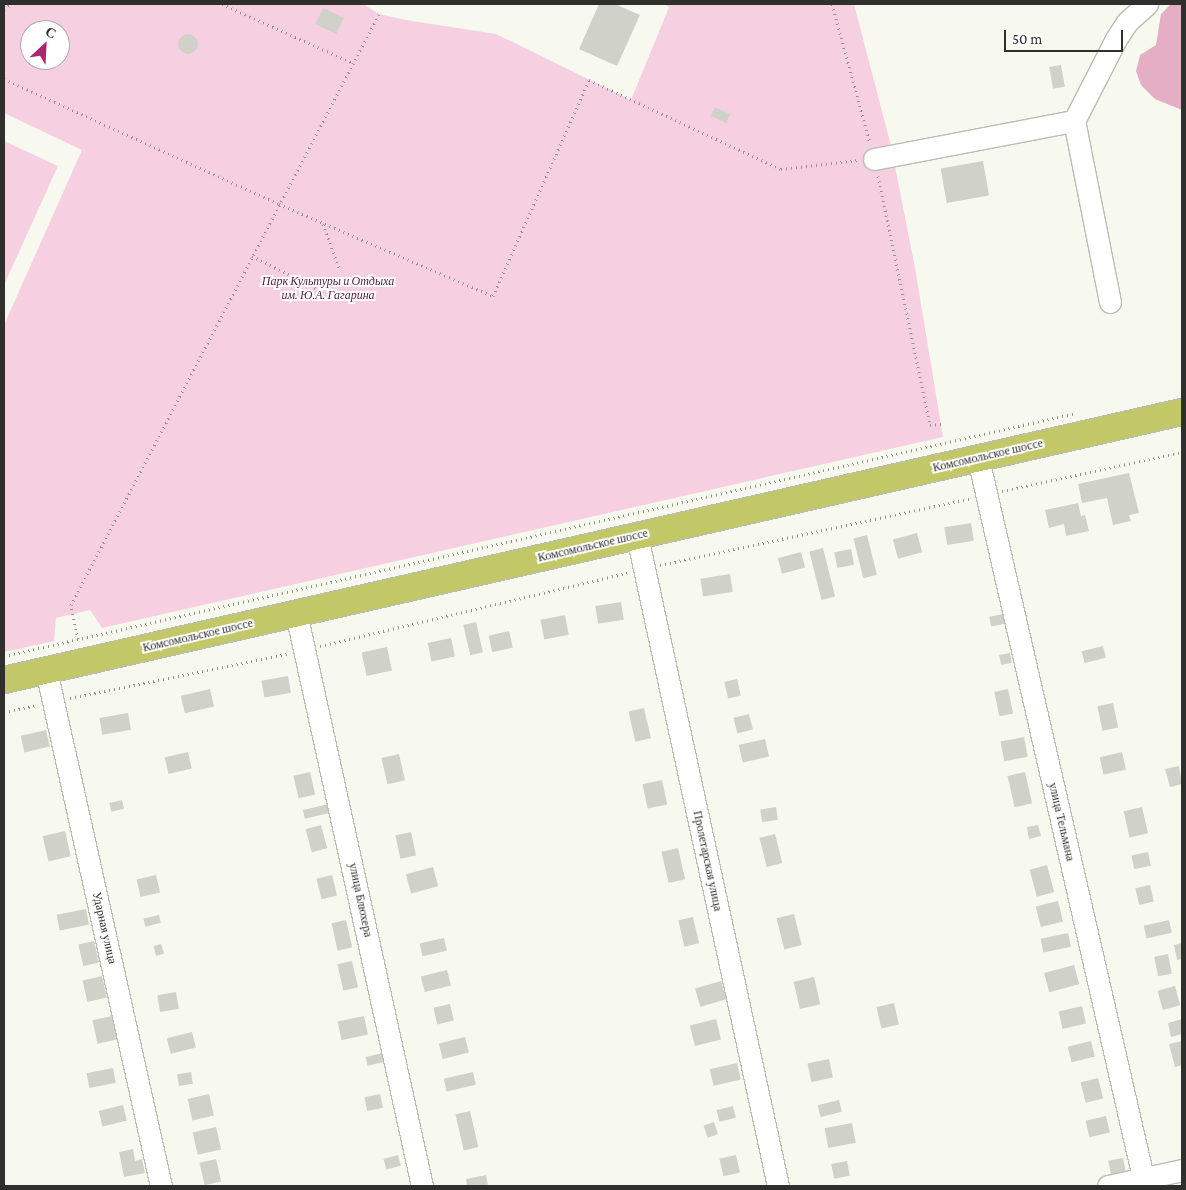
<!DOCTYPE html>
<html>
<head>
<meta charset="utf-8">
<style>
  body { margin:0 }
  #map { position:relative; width:1186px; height:1190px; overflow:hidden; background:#f7f9ef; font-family:"Crimson Pro",serif }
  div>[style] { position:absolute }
  .green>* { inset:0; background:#f6d0e0 }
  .forest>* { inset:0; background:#e4afc5 }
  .building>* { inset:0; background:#d0d2c9; transform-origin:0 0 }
  .round { border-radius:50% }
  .path>* { height:3px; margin-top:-1.5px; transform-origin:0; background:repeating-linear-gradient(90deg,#92948d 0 1px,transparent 0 5px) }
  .roads { filter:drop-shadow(1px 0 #bbbdb4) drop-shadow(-1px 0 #bbbdb4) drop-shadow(0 1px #bbbdb4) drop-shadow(0 -1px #bbbdb4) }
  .minor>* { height:21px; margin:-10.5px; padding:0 10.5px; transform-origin:10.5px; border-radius:10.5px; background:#fff }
  .major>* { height:26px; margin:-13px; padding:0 13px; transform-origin:13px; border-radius:13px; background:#c2c867 }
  span { translate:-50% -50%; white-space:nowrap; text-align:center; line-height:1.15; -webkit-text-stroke:4px #fff; paint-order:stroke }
  .park-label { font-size:12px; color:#581b3a; font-style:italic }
  .street-label { font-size:12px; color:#2f302c }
  .frame { position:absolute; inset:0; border:5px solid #2f302c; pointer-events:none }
  .north { position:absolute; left:20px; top:20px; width:50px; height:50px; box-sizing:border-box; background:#fff; border:1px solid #acacab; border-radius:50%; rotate:25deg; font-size:14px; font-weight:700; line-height:20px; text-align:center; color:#2f302c }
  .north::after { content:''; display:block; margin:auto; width:18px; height:22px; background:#ac2770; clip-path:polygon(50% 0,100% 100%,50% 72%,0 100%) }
  .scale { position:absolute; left:1004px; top:30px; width:119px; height:22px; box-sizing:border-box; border:2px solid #2f302c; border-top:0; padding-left:6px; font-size:15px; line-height:18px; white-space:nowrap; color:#2f302c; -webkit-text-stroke:4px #fff; paint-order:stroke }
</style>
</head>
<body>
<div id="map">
  <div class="green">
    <div style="clip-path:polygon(evenodd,4px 4px,363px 4px,379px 14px,406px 20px,496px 34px,631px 100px,669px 7px,663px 4px,854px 4px,891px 146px,915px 268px,943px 437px,102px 628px,90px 610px,56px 618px,54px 641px,4px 652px,4px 325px,82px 150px,4px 113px,4px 4px,30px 30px,60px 30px,60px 60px,30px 60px,30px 30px)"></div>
    <div style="clip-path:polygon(4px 141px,58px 166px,4px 285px)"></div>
  </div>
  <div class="forest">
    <div style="clip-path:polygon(1171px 4px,1182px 4px,1182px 110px,1155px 99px,1141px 85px,1136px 71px,1140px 55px,1156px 45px,1161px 14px)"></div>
  </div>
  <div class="building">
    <div style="clip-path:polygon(599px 4px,615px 4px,640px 15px,617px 66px,579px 49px)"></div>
    <div style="left:323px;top:8px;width:23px;height:18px;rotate:25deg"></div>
    <div class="round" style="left:178px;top:34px;width:20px;height:20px"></div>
    <div style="left:1061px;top:65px;width:22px;height:12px;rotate:80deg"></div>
    <div style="left:715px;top:107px;width:17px;height:10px;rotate:25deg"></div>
    <div style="left:983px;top:161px;width:35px;height:43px;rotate:80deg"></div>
    <div style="clip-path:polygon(1129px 473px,1139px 513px,1129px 515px,1131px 521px,1113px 525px,1107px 498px,1082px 503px,1078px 484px)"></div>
    <div style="clip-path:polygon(1078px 503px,1081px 516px,1085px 515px,1089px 531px,1066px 536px,1064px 524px,1049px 528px,1045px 510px)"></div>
    <div style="left:971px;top:523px;width:18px;height:27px;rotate:81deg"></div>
    <div style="left:917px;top:533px;width:20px;height:25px;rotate:75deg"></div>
    <div style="left:867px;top:535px;width:41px;height:14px;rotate:76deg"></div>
    <div style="left:823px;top:548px;width:50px;height:14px;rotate:76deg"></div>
    <div style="left:851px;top:549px;width:16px;height:17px;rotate:79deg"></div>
    <div style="left:801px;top:552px;width:16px;height:24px;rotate:75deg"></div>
    <div style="left:730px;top:574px;width:18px;height:30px;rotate:81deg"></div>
    <div style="left:621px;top:602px;width:18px;height:26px;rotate:81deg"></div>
    <div style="left:1003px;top:614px;width:10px;height:14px;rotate:79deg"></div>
    <div style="left:565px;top:615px;width:20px;height:25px;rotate:79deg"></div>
    <div style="left:476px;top:622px;width:31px;height:13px;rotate:77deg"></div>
    <div style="left:509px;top:631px;width:17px;height:21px;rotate:77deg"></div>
    <div style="left:451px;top:638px;width:19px;height:24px;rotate:78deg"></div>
    <div style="left:1103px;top:646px;width:12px;height:22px;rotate:76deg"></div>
    <div style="left:387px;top:647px;width:24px;height:26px;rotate:78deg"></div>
    <div style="left:1010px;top:653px;width:10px;height:11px;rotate:79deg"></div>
    <div style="left:288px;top:676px;width:17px;height:27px;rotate:80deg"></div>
    <div style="left:737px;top:679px;width:17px;height:13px;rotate:77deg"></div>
    <div style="left:210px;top:689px;width:18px;height:30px;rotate:77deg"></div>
    <div style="left:1008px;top:689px;width:25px;height:14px;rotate:78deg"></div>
    <div style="left:1113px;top:703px;width:25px;height:16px;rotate:78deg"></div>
    <div style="left:644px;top:708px;width:31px;height:16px;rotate:77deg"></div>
    <div style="left:128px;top:713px;width:17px;height:29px;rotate:80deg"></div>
    <div style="left:749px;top:714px;width:16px;height:16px;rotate:76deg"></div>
    <div style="left:46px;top:730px;width:17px;height:26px;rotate:77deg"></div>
    <div style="left:1024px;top:737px;width:20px;height:24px;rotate:79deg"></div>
    <div style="left:765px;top:739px;width:18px;height:27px;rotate:77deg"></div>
    <div style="left:188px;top:752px;width:17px;height:24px;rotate:77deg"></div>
    <div style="left:1122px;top:752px;width:18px;height:23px;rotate:77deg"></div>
    <div style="left:399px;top:754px;width:27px;height:18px;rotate:77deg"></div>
    <div style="clip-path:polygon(1179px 766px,1182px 784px,1170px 787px,1165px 769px)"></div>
    <div style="left:310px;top:772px;width:23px;height:17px;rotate:77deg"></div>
    <div style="left:1025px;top:772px;width:32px;height:18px;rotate:77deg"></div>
    <div style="left:662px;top:780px;width:25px;height:20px;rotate:78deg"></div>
    <div style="left:122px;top:800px;width:9px;height:13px;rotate:77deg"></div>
    <div style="left:333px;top:803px;width:9px;height:31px;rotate:77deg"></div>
    <div style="left:776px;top:807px;width:13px;height:16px;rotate:81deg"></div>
    <div style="left:1142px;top:807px;width:27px;height:19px;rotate:77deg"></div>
    <div style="left:321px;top:825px;width:24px;height:16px;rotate:75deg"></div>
    <div style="clip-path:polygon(1038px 825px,1041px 836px,1029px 839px,1027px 827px)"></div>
    <div style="left:65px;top:831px;width:26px;height:23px;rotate:77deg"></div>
    <div style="left:411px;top:832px;width:24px;height:16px;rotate:78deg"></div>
    <div style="left:775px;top:834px;width:30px;height:16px;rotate:76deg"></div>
    <div style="left:678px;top:848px;width:32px;height:17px;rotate:77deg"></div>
    <div style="left:1148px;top:852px;width:14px;height:17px;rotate:78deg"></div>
    <div style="left:1047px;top:865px;width:28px;height:18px;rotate:75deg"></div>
    <div style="left:433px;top:867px;width:20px;height:28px;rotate:75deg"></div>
    <div style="left:156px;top:875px;width:18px;height:20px;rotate:77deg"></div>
    <div style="left:332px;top:875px;width:21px;height:16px;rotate:76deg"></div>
    <div style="left:1150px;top:885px;width:17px;height:15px;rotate:77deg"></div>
    <div style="left:1058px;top:901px;width:21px;height:23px;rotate:76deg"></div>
    <div style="left:86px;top:909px;width:16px;height:30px;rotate:79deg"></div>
    <div style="left:794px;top:914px;width:32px;height:18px;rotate:76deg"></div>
    <div style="left:159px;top:915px;width:8px;height:16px;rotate:76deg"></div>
    <div style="left:693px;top:917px;width:27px;height:15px;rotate:77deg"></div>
    <div style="left:346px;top:920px;width:28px;height:15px;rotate:77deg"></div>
    <div style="left:1169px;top:920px;width:13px;height:26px;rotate:77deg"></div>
    <div style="left:1068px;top:933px;width:14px;height:28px;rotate:78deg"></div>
    <div style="left:444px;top:938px;width:13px;height:25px;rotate:77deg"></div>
    <div style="left:94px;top:941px;width:22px;height:16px;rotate:77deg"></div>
    <div style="clip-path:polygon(1182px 943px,1182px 959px,1177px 960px,1174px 945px)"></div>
    <div style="left:161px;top:944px;width:10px;height:8px;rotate:73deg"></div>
    <div style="left:1168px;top:954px;width:20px;height:14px;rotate:79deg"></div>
    <div style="left:352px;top:961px;width:27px;height:15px;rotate:77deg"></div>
    <div style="left:1074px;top:965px;width:20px;height:31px;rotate:75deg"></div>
    <div style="left:447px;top:970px;width:16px;height:27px;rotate:76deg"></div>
    <div style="left:102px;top:976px;width:22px;height:20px;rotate:77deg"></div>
    <div style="left:814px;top:977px;width:28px;height:21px;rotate:77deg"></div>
    <div style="left:721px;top:981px;width:19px;height:27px;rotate:74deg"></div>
    <div style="left:1175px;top:986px;width:20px;height:18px;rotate:75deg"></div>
    <div style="left:176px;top:992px;width:17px;height:19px;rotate:80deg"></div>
    <div style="left:894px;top:1003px;width:22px;height:18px;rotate:77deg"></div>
    <div style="left:450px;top:1004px;width:17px;height:17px;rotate:77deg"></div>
    <div style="left:1082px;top:1006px;width:18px;height:24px;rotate:77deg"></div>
    <div style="left:112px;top:1016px;width:24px;height:20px;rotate:78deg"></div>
    <div style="left:364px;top:1016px;width:19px;height:27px;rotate:78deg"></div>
    <div style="left:716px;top:1019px;width:21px;height:27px;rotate:76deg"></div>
    <div style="clip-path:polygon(1182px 1019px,1182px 1034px,1171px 1037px,1168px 1023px)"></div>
    <div style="left:192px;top:1032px;width:16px;height:26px;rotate:76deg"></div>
    <div style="left:465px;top:1037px;width:16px;height:27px;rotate:76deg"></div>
    <div style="left:1091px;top:1041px;width:16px;height:24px;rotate:76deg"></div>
    <div style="clip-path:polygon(1182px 1041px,1182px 1065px,1175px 1067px,1169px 1044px)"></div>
    <div style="left:387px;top:1052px;width:9px;height:22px;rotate:77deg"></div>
    <div style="left:829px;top:1059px;width:19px;height:22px;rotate:78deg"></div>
    <div style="left:737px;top:1063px;width:17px;height:28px;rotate:77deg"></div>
    <div style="left:113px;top:1068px;width:15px;height:27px;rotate:79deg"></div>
    <div style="left:191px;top:1072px;width:12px;height:14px;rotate:81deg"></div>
    <div style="left:473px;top:1072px;width:13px;height:30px;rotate:77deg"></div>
    <div style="left:1098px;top:1078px;width:21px;height:18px;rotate:76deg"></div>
    <div style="left:209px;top:1094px;width:22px;height:22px;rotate:77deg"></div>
    <div style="left:380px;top:1094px;width:14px;height:16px;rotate:78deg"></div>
    <div style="left:839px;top:1100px;width:12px;height:22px;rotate:76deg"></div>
    <div style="left:123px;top:1105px;width:16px;height:25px;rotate:76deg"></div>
    <div style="left:733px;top:1106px;width:12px;height:17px;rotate:76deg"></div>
    <div style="left:470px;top:1111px;width:37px;height:15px;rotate:77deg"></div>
    <div style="left:1106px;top:1116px;width:17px;height:21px;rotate:77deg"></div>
    <div style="left:714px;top:1122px;width:13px;height:11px;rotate:72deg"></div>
    <div style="left:852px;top:1123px;width:20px;height:28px;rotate:79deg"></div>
    <div style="left:216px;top:1127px;width:23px;height:24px;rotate:77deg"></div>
    <div style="clip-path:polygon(133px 1149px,135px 1161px,142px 1159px,145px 1173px,124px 1177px,119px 1152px)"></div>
    <div style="left:398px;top:1155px;width:11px;height:15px;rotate:75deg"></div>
    <div style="left:736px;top:1155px;width:18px;height:17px;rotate:77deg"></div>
    <div style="left:1123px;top:1158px;width:15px;height:15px;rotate:79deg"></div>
    <div style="left:216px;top:1159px;width:23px;height:17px;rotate:77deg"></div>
    <div style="left:847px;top:1161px;width:15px;height:16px;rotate:79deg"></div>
    <div style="clip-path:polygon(486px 1175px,488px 1186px,467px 1186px,466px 1179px)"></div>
  </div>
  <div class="path">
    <div style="left:222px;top:4px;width:144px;rotate:24.2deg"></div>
    <div style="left:832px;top:4px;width:144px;rotate:74.7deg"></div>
    <div style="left:4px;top:9px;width:9px;rotate:-36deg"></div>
    <div style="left:4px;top:79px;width:302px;rotate:24.4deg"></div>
    <div style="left:279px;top:204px;width:233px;rotate:23.3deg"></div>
    <div style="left:493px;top:296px;width:236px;rotate:-66deg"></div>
    <div style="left:589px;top:80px;width:212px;rotate:24.9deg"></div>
    <div style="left:781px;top:169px;width:78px;rotate:-6.7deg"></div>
    <div style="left:878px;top:176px;width:254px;rotate:78.2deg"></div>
    <div style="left:930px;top:425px;width:11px;rotate:-5deg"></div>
    <div style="left:323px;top:224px;width:49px;rotate:69.7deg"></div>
    <div style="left:252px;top:256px;width:80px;rotate:26.6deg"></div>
    <div style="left:1002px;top:491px;width:184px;rotate:-12.2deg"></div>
    <div style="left:660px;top:565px;width:316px;rotate:-12.1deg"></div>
    <div style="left:78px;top:639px;width:35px;rotate:-102deg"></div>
    <div style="left:71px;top:605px;width:666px;rotate:-62.47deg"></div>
    <div style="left:320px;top:646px;width:316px;rotate:-13.4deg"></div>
    <div style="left:4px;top:656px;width:1099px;rotate:-12.77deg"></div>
    <div style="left:70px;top:698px;width:221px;rotate:-11.5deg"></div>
    <div style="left:4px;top:712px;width:34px;rotate:-12deg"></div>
  </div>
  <div class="roads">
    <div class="minor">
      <div style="left:874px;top:159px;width:204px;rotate:-10.8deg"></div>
      <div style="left:1110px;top:302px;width:185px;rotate:-101.2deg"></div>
      <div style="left:1074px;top:121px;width:92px;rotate:-62.9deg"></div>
      <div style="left:1116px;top:39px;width:20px;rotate:-57deg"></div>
      <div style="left:1127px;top:22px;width:27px;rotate:-42deg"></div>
      <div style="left:978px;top:458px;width:747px;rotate:77.08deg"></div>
      <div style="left:637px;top:536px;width:665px;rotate:77.76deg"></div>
      <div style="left:296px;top:613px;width:587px;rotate:77.6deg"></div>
      <div style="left:46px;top:670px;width:529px;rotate:77.44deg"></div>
      <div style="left:1108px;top:1186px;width:76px;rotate:-12.2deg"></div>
    </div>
    <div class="major">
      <div style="left:4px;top:680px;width:1208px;rotate:-12.82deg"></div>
    </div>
  </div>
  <div class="park-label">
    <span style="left:328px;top:289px">Парк Культуры и Отдыха<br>им. Ю.А. Гагарина</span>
  </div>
  <div class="street-label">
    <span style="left:988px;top:456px;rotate:-13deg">Комсомольское шоссе</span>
    <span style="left:593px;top:546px;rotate:-13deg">Комсомольское шоссе</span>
    <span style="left:198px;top:636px;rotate:-13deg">Комсомольское шоссе</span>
    <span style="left:1061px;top:822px;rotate:77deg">улица Тельмана</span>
    <span style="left:707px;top:861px;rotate:78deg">Пролетарская улица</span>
    <span style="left:360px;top:900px;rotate:78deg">улица Блюхера</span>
    <span style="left:104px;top:928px;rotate:77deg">Ударная улица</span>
  </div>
  <div class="frame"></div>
  <div class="north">С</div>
  <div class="scale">50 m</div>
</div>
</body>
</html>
